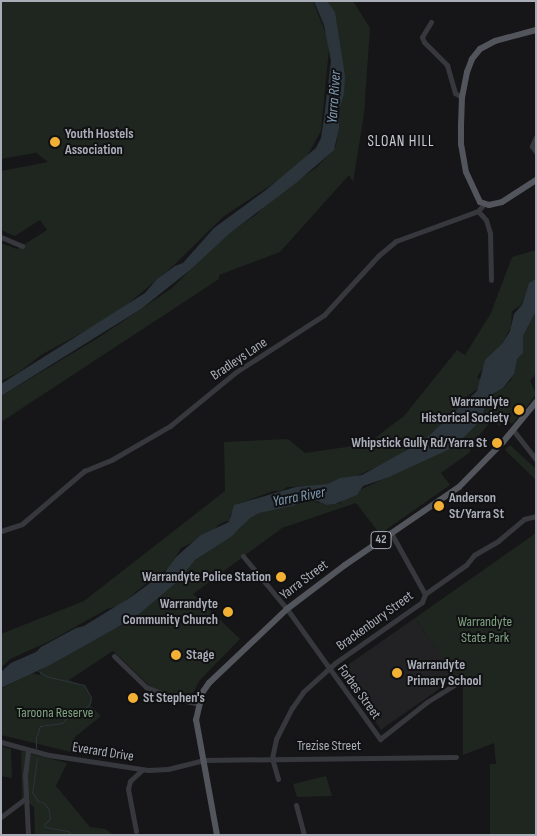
<!DOCTYPE html>
<html>
<head>
<meta charset="utf-8">
<style>
  body { margin:0 }
  #map { position:relative; width:537px; height:836px; overflow:hidden; background:#161618; font-family:"Sofia Sans Condensed",sans-serif }
  div>[style] { position:absolute }
  .built>* { inset:0; background:#222225; transform-origin:0 0 }
  .green>* { inset:0; background:#1e261f }
  .water>* { inset:0; background:#2c353c }
  .stream>* { height:1px; margin:-0.5px; padding:0 0.5px; transform-origin:0.5px; border-radius:0.5px; background:#2c353c }
  .minor>* { height:5px; margin:-2.5px; padding:0 2.5px; transform-origin:2.5px; border-radius:2.5px; background:#37383d }
  .major>* { height:6px; margin:-3px; padding:0 3px; transform-origin:3px; border-radius:3px; background:#53555c }
  .dots>* { width:14px; height:14px; translate:-50% -50%; box-sizing:border-box; border:2px solid #111113; border-radius:50% }
  span { translate:-50% -50%; white-space:nowrap; text-align:center; line-height:1.15; -webkit-text-stroke:4px #111113; paint-order:stroke }
  .shield-label span { padding:1px 4px; background:#111113; border:1px solid; border-radius:4px; -webkit-text-stroke-width:0 }
  .shield-label { font-size:12px; color:#a8adb8; font-weight:700 }
  .poi-label { font-size:14px; color:#a8adb8; font-weight:700 }
  .left { translate:0 -50%; text-align:left }
  .right { translate:-100% -50%; text-align:right }
  .street-label { font-size:14px; color:#a8adb8 }
  .park-label { font-size:14px; color:#7fa381 }
  .water-label { font-size:15px; color:#7f9bb3; font-style:italic }
  .neighbourhood-label { font-size:15px; color:#c9ccd4; letter-spacing:1px }
  .frame { position:absolute; inset:0; border:2px solid #a8adb8; pointer-events:none }
</style>
</head>
<body>
<div id="map">
  <div class="built">
    <div style="left:415px;top:618px;width:72px;height:92px;rotate:55deg"></div>
  </div>
  <div class="green">
    <div style="clip-path:polygon(1px 1px,313px 1px,328px 39px,329px 49px,321px 131px,306px 158px,294px 170px,224px 216px,173px 266px,116px 314px,41px 355px,18px 373px,1px 381px,1px 243px,17px 249px,47px 230px,40px 220px,15px 236px,1px 230px,1px 171px,48px 162px,35px 152px,35px 153px,1px 159px)"></div>
    <div style="clip-path:polygon(326px 1px,353px 1px,370px 28px,364px 114px,353px 182px,349px 175px,280px 252px,219px 275px,219px 279px,1px 422px,1px 396px,98px 338px,172px 288px,224px 236px,257px 214px,268px 202px,317px 167px,329px 154px,336px 146px,340px 103px)"></div>
    <div style="clip-path:polygon(536px 250px,536px 278px,529px 285px,521px 305px,512px 311px,511px 328px,507px 334px,504px 346px,485px 361px,484px 367px,477px 377px,481px 380px,479px 388px,466px 397px,459px 409px,447px 416px,443px 423px,429px 435px,429px 438px,419px 441px,392px 460px,354px 477px,323px 486px,287px 487px,282px 491px,273px 491px,238px 504px,230px 515px,230px 522px,226px 521px,218px 525px,213px 532px,181px 548px,169px 568px,154px 577px,119px 606px,107px 609px,50px 641px,10px 659px,1px 668px,1px 634px,84px 601px,225px 491px,224px 442px,288px 439px,305px 453px,367px 444px,404px 416px,457px 350px,465px 355px,491px 313px,512px 257px)"></div>
    <div style="clip-path:polygon(536px 311px,536px 373px,530px 381px,536px 394px,525px 409px,520px 405px,514px 410px,520px 415px,512px 424px,506px 418px,499px 426px,492px 420px,475px 440px,469px 453px,441px 473px,450px 485px,380px 534px,356px 503px,282px 528px,193px 594px,240px 639px,200px 680px,190px 699px,152px 688px,113px 651px,69px 680px,86px 687px,92px 701px,90px 705px,101px 716px,75px 737px,71px 752px,1px 735px,1px 689px,31px 673px,40px 675px,40px 670px,108px 631px,121px 626px,174px 585px,192px 562px,239px 530px,249px 517px,257px 514px,261px 508px,282px 508px,315px 499px,317px 503px,323px 502px,327px 505px,341px 503px,342px 498px,379px 481px,487px 404px,489px 396px,503px 388px,511px 380px,517px 358px,520px 356px,523px 336px)"></div>
    <div style="clip-path:polygon(510px 445px,536px 469px,536px 480px,505px 450px)"></div>
    <div style="clip-path:polygon(536px 533px,536px 835px,490px 835px,490px 764px,496px 764px,494px 743px,463px 755px,463px 687px,415px 618px)"></div>
    <div style="clip-path:polygon(1px 746px,11px 749px,12px 778px,1px 776px)"></div>
    <div style="clip-path:polygon(21px 751px,67px 763px,56px 786px,90px 827px,105px 829px,114px 835px,35px 835px,34px 807px,22px 798px)"></div>
    <div style="clip-path:polygon(326px 776px,332px 796px,297px 797px,293px 784px)"></div>
  </div>
  <div class="water">
    <div style="clip-path:polygon(314px 1px,327px 1px,335px 12px,345px 76px,344px 94px,337px 116px,339px 118px,339px 128px,334px 150px,296px 183px,230px 233px,190px 270px,141px 309px,1px 396px,1px 384px,145px 293px,157px 279px,175px 266px,183px 263px,214px 228px,266px 190px,316px 148px,321px 138px,324px 118px,331px 61px,324px 25px)"></div>
    <div style="clip-path:polygon(536px 279px,536px 311px,523px 336px,523px 353px,517px 359px,514px 374px,503px 388px,489px 396px,489px 403px,485px 405px,483px 414px,475px 426px,454px 447px,389px 477px,363px 486px,357px 495px,335px 504px,327px 505px,312px 499px,302px 500px,296px 505px,259px 513px,250px 518px,232px 536px,195px 560px,176px 583px,134px 618px,50px 665px,1px 688px,1px 672px,11px 663px,36px 652px,41px 647px,76px 628px,84px 626px,131px 597px,165px 572px,176px 557px,201px 535px,229px 522px,234px 505px,296px 487px,328px 484px,340px 478px,362px 475px,423px 441px,477px 391px,485px 360px,503px 343px,510px 331px,514px 314px,522px 305px,529px 283px)"></div>
  </div>
  <div class="stream">
    <div style="left:36px;top:748px;width:11px;rotate:-90deg"></div>
    <div style="left:36px;top:737px;width:12px;rotate:-70deg"></div>
    <div style="left:40px;top:726px;width:22px;rotate:-8deg"></div>
    <div style="left:62px;top:723px;width:19px;rotate:-47deg"></div>
    <div style="left:75px;top:709px;width:10px"></div>
    <div style="left:85px;top:709px;width:8px;rotate:-50deg"></div>
    <div style="left:90px;top:703px;width:6px;rotate:-81deg"></div>
    <div style="left:91px;top:697px;width:14px;rotate:-120deg"></div>
    <div style="left:84px;top:685px;width:37px;rotate:-167deg"></div>
    <div style="left:48px;top:677px;width:13px;rotate:-148deg"></div>
    <div style="left:37px;top:758px;width:34px;rotate:98deg"></div>
    <div style="left:32px;top:792px;width:11px;rotate:56deg"></div>
    <div style="left:38px;top:801px;width:6px;rotate:18deg"></div>
    <div style="left:44px;top:803px;width:9px;rotate:54deg"></div>
    <div style="left:49px;top:810px;width:9px;rotate:84deg"></div>
    <div style="left:50px;top:819px;width:8px;rotate:140deg"></div>
    <div style="left:44px;top:824px;width:3px;rotate:72deg"></div>
    <div style="left:45px;top:827px;width:23px;rotate:10deg"></div>
    <div style="left:68px;top:831px;width:6px;rotate:45deg"></div>
  </div>
  <div class="minor">
    <div style="left:431px;top:22px;width:17px;rotate:121deg"></div>
    <div style="left:422px;top:37px;width:5px;rotate:68deg"></div>
    <div style="left:424px;top:42px;width:33px;rotate:45deg"></div>
    <div style="left:447px;top:65px;width:29px;rotate:74deg"></div>
    <div style="left:455px;top:93px;width:8px;rotate:30deg"></div>
    <div style="left:536px;top:137px;width:10px;rotate:114deg"></div>
    <div style="left:532px;top:146px;width:7px;rotate:56deg"></div>
    <div style="left:478px;top:211px;width:12px;rotate:48deg"></div>
    <div style="left:486px;top:220px;width:14px;rotate:73deg"></div>
    <div style="left:490px;top:233px;width:47px;rotate:88.8deg"></div>
    <div style="left:1px;top:237px;width:23px;rotate:23deg"></div>
    <div style="left:513px;top:430px;width:37px;rotate:52deg"></div>
    <div style="left:1px;top:531px;width:22px;rotate:-18deg"></div>
    <div style="left:22px;top:524px;width:82px;rotate:-40.5deg"></div>
    <div style="left:84px;top:471px;width:31px;rotate:-22deg"></div>
    <div style="left:113px;top:459px;width:66px;rotate:-30.1deg"></div>
    <div style="left:170px;top:426px;width:85px;rotate:-39.3deg"></div>
    <div style="left:236px;top:372px;width:105px;rotate:-32.9deg"></div>
    <div style="left:324px;top:315px;width:80px;rotate:-47.5deg"></div>
    <div style="left:378px;top:256px;width:23px;rotate:-40deg"></div>
    <div style="left:396px;top:241px;width:87px;rotate:-20.1deg"></div>
    <div style="left:478px;top:211px;width:9px;rotate:-49deg"></div>
    <div style="left:391px;top:533px;width:70px;rotate:60.9deg"></div>
    <div style="left:243px;top:556px;width:69px;rotate:50.3deg"></div>
    <div style="left:287px;top:609px;width:160px;rotate:54.4deg"></div>
    <div style="left:380px;top:739px;width:60px;rotate:-38.2deg"></div>
    <div style="left:427px;top:702px;width:38px;rotate:-32deg"></div>
    <div style="left:114px;top:656px;width:45px;rotate:44.1deg"></div>
    <div style="left:146px;top:687px;width:29px;rotate:22deg"></div>
    <div style="left:173px;top:698px;width:27px;rotate:13deg"></div>
    <div style="left:1px;top:742px;width:50px;rotate:15.2deg"></div>
    <div style="left:49px;top:755px;width:100px;rotate:8.6deg"></div>
    <div style="left:148px;top:770px;width:20px;rotate:-3deg"></div>
    <div style="left:168px;top:769px;width:36px;rotate:-14deg"></div>
    <div style="left:203px;top:760px;width:253px;rotate:-0.7deg"></div>
    <div style="left:28px;top:751px;width:24px;rotate:97deg"></div>
    <div style="left:25px;top:775px;width:60px;rotate:87.1deg"></div>
    <div style="left:278px;top:779px;width:22px;rotate:-106deg"></div>
    <div style="left:272px;top:758px;width:19px;rotate:-78deg"></div>
    <div style="left:276px;top:739px;width:35px;rotate:-63deg"></div>
    <div style="left:292px;top:708px;width:19px;rotate:-55deg"></div>
    <div style="left:303px;top:692px;width:43px;rotate:-42.2deg"></div>
    <div style="left:335px;top:663px;width:106px;rotate:-35deg"></div>
    <div style="left:422px;top:602px;width:9px;rotate:-69deg"></div>
    <div style="left:425px;top:594px;width:50px;rotate:-35.3deg"></div>
    <div style="left:466px;top:565px;width:13px;rotate:-51deg"></div>
    <div style="left:474px;top:555px;width:28px;rotate:-30deg"></div>
    <div style="left:498px;top:541px;width:34px;rotate:-40deg"></div>
    <div style="left:524px;top:519px;width:12px;rotate:-14deg"></div>
    <div style="left:296px;top:805px;width:31px;rotate:75deg"></div>
    <div style="left:1px;top:817px;width:31px;rotate:-37deg"></div>
    <div style="left:136px;top:831px;width:43px;rotate:-100.8deg"></div>
    <div style="left:128px;top:789px;width:8px;rotate:-76deg"></div>
    <div style="left:130px;top:781px;width:16px;rotate:-43deg"></div>
  </div>
  <div class="major">
    <div style="left:536px;top:30px;width:42px;rotate:165deg"></div>
    <div style="left:495px;top:41px;width:17px;rotate:152deg"></div>
    <div style="left:480px;top:49px;width:13px;rotate:129deg"></div>
    <div style="left:472px;top:59px;width:14px;rotate:111deg"></div>
    <div style="left:467px;top:72px;width:25px;rotate:101deg"></div>
    <div style="left:462px;top:97px;width:27px;rotate:92deg"></div>
    <div style="left:461px;top:124px;width:20px;rotate:90deg"></div>
    <div style="left:461px;top:144px;width:28px;rotate:80deg"></div>
    <div style="left:466px;top:172px;width:33px;rotate:65deg"></div>
    <div style="left:480px;top:202px;width:9px;rotate:18deg"></div>
    <div style="left:489px;top:205px;width:13px;rotate:-13deg"></div>
    <div style="left:502px;top:202px;width:40px;rotate:-32.9deg"></div>
    <div style="left:217px;top:835px;width:117px;rotate:-100.3deg"></div>
    <div style="left:196px;top:720px;width:28px;rotate:-77deg"></div>
    <div style="left:202px;top:693px;width:12px;rotate:-55deg"></div>
    <div style="left:209px;top:683px;width:108px;rotate:-43.5deg"></div>
    <div style="left:287px;top:609px;width:73px;rotate:-37.2deg"></div>
    <div style="left:345px;top:565px;width:138px;rotate:-34.4deg"></div>
    <div style="left:459px;top:487px;width:63px;rotate:-45.6deg"></div>
    <div style="left:503px;top:442px;width:52px;rotate:-50.5deg"></div>
  </div>
  <div class="dots">
    <div style="left:55px;top:142px;background:#f2b134"></div>
    <div style="left:519px;top:410px;background:#f2b134"></div>
    <div style="left:497px;top:443px;background:#f2b134"></div>
    <div style="left:439px;top:506px;background:#f2b134"></div>
    <div style="left:281px;top:577px;background:#f2b134"></div>
    <div style="left:228px;top:612px;background:#f2b134"></div>
    <div style="left:176px;top:655px;background:#f2b134"></div>
    <div style="left:397px;top:673px;background:#f2b134"></div>
    <div style="left:133px;top:698px;background:#f2b134"></div>
  </div>
  <div class="shield-label">
    <span style="left:381px;top:540px">42</span>
  </div>
  <div class="poi-label">
    <span class="left" style="left:65px;top:142px">Youth Hostels<br>Association</span>
    <span class="right" style="left:509px;top:410px">Warrandyte<br>Historical Society</span>
    <span class="right" style="left:487px;top:443px">Whipstick Gully Rd/Yarra St</span>
    <span class="left" style="left:449px;top:506px">Anderson<br>St/Yarra St</span>
    <span class="right" style="left:271px;top:577px">Warrandyte Police Station</span>
    <span class="right" style="left:218px;top:612px">Warrandyte<br>Community Church</span>
    <span class="left" style="left:186px;top:655px">Stage</span>
    <span class="left" style="left:407px;top:673px">Warrandyte<br>Primary School</span>
    <span class="left" style="left:143px;top:698px">St Stephen's</span>
  </div>
  <div class="street-label">
    <span style="left:239px;top:359px;rotate:-34deg">Bradleys Lane</span>
    <span style="left:304px;top:580px;rotate:-37deg">Yarra Street</span>
    <span style="left:375px;top:621px;rotate:-36deg">Brackenbury Street</span>
    <span style="left:359px;top:692px;rotate:54deg">Forbes Street</span>
    <span style="left:329px;top:746px">Trezise Street</span>
    <span style="left:103px;top:752px;rotate:9deg">Everard Drive</span>
  </div>
  <div class="park-label">
    <span style="left:485px;top:630px">Warrandyte<br>State Park</span>
    <span style="left:55px;top:713px">Taroona Reserve</span>
  </div>
  <div class="water-label">
    <span style="left:334px;top:97px;rotate:-86deg">Yarra River</span>
    <span style="left:299px;top:497px;rotate:-11deg">Yarra River</span>
  </div>
  <div class="neighbourhood-label">
    <span style="left:401px;top:142px">SLOAN HILL</span>
  </div>
  <div class="frame"></div>
</div>
</body>
</html>
